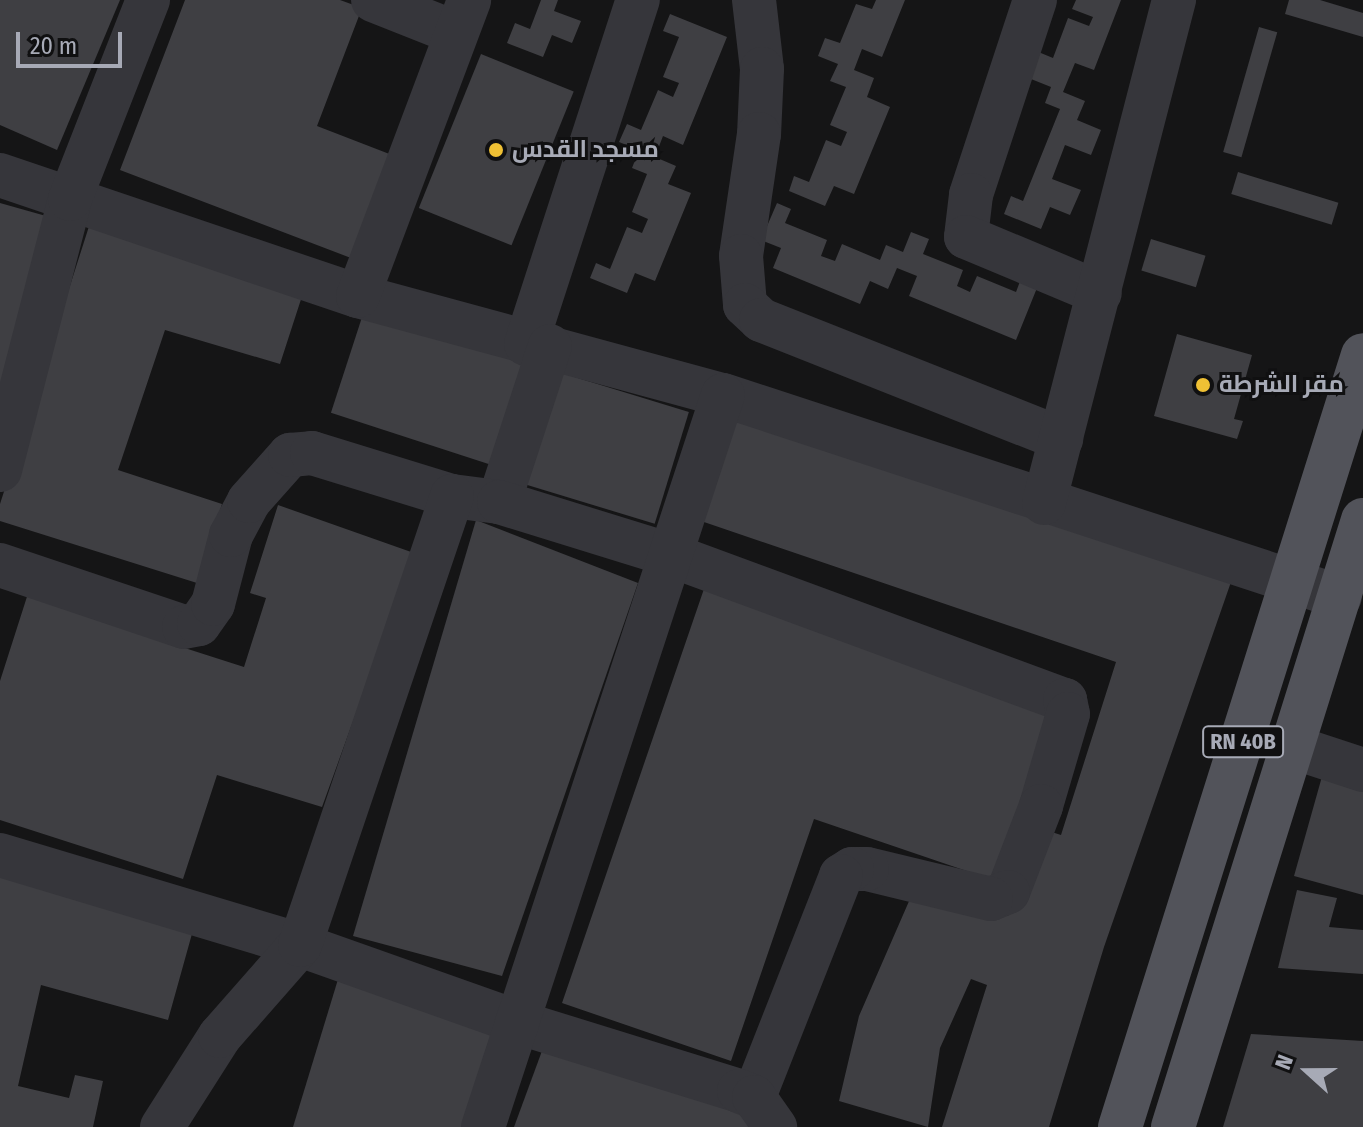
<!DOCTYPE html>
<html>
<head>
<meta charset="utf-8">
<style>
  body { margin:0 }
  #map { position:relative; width:1363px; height:1127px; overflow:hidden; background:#151516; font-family:"Fira Sans Condensed",Cairo,sans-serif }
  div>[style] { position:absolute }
  .building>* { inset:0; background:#3f3f43; transform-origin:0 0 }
  .minor>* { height:44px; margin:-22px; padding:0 22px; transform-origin:22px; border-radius:22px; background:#36363b }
  .primary>* { height:44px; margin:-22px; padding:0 22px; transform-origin:22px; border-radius:22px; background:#52535a }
  .dots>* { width:22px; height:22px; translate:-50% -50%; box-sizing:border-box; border:4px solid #101011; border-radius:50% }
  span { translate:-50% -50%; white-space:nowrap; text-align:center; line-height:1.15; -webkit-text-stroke:6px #101011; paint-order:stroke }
  .shield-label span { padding:2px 6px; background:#101011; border:2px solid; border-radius:6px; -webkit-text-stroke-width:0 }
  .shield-label { font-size:22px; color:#a7aab6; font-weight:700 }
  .poi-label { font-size:24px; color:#a7aab6; font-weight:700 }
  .left { translate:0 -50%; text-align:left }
  .north { position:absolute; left:1267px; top:1031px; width:80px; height:80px; -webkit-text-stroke:6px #101011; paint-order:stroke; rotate:291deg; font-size:22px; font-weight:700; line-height:32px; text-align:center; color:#a7aab6 }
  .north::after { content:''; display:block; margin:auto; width:28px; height:36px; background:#a7aab6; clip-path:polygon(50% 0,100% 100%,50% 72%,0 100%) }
  .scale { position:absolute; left:16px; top:32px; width:106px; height:36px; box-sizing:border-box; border:4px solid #a7aab6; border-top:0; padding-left:10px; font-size:24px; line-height:28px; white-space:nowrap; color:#a7aab6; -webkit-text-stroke:6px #101011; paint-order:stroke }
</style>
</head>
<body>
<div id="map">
  <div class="building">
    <div style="clip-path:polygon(0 0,120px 0,57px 150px,0 125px)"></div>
    <div style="clip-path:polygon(185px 0,340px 0,362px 8px,317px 126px,392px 155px,351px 258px,120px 170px)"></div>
    <div style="clip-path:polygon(541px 0,558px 0,554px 11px,581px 21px,572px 43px,552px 35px,543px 57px,507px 43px,515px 23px,530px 29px)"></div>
    <div style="clip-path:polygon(876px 0,905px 0,882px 57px,862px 49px,854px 70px,874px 78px,867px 97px,890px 107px,854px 194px,834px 186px,825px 206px,789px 191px,794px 176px,809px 182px,826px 140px,841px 146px,847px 132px,830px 125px,846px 87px,830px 81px,838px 64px,818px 56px,825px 38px,840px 43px,856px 4px,872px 9px)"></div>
    <div style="clip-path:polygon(1076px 0,1121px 0,1094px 70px,1075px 63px,1063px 92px,1085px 101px,1077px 120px,1101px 130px,1091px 155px,1065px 145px,1052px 179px,1081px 190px,1070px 215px,1050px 207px,1041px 229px,1004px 214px,1011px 196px,1023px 201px,1060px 109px,1045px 103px,1051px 87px,1026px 77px,1036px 51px,1053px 58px,1068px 18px,1089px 26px,1093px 17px,1072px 9px)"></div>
    <div style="clip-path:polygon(1289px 0,1320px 0,1363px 13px,1363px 37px,1285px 14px)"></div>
    <div style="clip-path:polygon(670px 14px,727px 37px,683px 145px,663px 136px,655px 157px,676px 166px,668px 184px,691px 193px,655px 281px,635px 273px,627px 293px,590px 278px,596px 263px,610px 269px,627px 227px,642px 233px,648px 219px,632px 212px,647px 174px,632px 168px,639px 150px,619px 142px,627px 124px,641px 130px,658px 90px,673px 97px,679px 83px,663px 77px,679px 37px,663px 31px)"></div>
    <div style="left:1259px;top:27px;width:19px;height:130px;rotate:16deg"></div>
    <div style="left:481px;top:54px;width:100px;height:166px;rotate:22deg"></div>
    <div style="left:1238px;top:172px;width:105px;height:23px;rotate:17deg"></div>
    <div style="clip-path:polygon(0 203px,46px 216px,0 420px)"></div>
    <div style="clip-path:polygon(777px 203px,791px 209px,785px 223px,827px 240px,821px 256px,835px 261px,842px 244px,880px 260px,886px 245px,903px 252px,911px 232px,929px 239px,923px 254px,963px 270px,957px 286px,970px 292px,977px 276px,1016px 292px,1022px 276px,1039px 283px,1016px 340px,909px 296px,917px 276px,897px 268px,888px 289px,870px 281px,860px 304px,773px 268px,781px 248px,761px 240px)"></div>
    <div style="clip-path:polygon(92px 217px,305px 287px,280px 364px,165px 330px,118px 470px,222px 504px,197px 583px,0 521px,0 504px)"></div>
    <div style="left:1151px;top:239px;width:57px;height:33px;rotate:17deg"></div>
    <div style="left:364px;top:311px;width:177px;height:107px;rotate:18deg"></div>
    <div style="clip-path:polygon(1177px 334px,1252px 355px,1234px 419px,1243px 421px,1237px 439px,1154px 416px)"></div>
    <div style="left:555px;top:371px;width:140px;height:117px;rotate:17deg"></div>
    <div style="clip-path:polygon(735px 420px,1231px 582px,1104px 947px,1049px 1127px,942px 1127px,987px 985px,971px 979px,940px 1048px,928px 1127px,839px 1101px,859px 1016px,913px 892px,1008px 916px,1039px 828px,1061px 835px,1116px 662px,701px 521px)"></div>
    <div style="clip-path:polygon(278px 505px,414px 553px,322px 807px,217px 775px,183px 879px,0 820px,0 681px,32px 581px,113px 625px,244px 667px,266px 598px,250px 593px)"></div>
    <div style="clip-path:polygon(476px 520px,638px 583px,502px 976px,353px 936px)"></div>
    <div style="clip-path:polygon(706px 583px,1054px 702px,993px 880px,814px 819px,731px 1061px,562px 1003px)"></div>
    <div style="clip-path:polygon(1323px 773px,1363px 784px,1363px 895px,1294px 876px)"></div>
    <div style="clip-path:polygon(0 875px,195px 923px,168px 1020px,41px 985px,18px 1086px,69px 1098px,75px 1075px,103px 1081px,93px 1127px,0 1127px)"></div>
    <div style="clip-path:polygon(1297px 890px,1337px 898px,1329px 927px,1363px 930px,1363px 974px,1278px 968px)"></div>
    <div style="clip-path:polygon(339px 976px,507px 1026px,477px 1127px,293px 1127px)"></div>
    <div style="clip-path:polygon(1251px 1034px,1363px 1041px,1363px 1127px,1223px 1127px)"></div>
    <div style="clip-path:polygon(546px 1040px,752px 1118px,753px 1127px,514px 1127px)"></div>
  </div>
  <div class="minor">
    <div style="left:373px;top:0;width:89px;rotate:21.7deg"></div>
    <div style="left:754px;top:0;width:69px;rotate:83.4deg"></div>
    <div style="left:762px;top:69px;width:65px;rotate:92.6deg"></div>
    <div style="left:759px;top:134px;width:123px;rotate:98.4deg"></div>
    <div style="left:741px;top:256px;width:49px;rotate:85.3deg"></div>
    <div style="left:745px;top:305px;width:22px;rotate:43deg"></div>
    <div style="left:761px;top:320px;width:323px;rotate:21.6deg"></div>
    <div style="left:1035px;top:0;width:205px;rotate:108.2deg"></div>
    <div style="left:971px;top:195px;width:42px;rotate:96.8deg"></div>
    <div style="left:966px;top:237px;width:145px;rotate:22.7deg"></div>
    <div style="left:0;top:175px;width:378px;rotate:18.7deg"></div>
    <div style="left:358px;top:296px;width:378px;rotate:15.2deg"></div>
    <div style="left:723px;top:395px;width:649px;rotate:18.13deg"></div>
    <div style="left:358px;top:296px;width:316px;rotate:-69.4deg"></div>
    <div style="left:526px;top:344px;width:362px;rotate:-72deg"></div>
    <div style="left:0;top:470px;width:280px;rotate:-75.5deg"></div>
    <div style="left:70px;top:199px;width:214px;rotate:-68.6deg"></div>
    <div style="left:499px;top:502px;width:164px;rotate:-71.9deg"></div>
    <div style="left:1044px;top:503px;width:520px;rotate:-75.51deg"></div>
    <div style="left:0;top:565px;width:194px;rotate:18.6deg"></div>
    <div style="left:184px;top:627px;width:15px;rotate:-11deg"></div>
    <div style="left:199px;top:624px;width:24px;rotate:-55deg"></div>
    <div style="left:213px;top:604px;width:71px;rotate:-75.4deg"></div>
    <div style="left:231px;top:535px;width:38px;rotate:-62deg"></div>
    <div style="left:249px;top:501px;width:62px;rotate:-48.3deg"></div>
    <div style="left:290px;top:455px;width:22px;rotate:-5deg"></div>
    <div style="left:312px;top:453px;width:146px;rotate:17.1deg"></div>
    <div style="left:452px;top:496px;width:47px;rotate:7.3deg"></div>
    <div style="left:499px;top:502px;width:182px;rotate:17.2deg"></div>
    <div style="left:673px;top:556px;width:418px;rotate:20.2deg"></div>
    <div style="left:1065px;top:700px;width:14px;rotate:78deg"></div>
    <div style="left:1068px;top:714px;width:96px;rotate:106.4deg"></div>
    <div style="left:1041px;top:806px;width:92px;rotate:111deg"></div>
    <div style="left:1008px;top:892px;width:18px;rotate:158deg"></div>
    <div style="left:991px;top:899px;width:128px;rotate:-166.4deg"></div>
    <div style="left:867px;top:869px;width:15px;rotate:180deg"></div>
    <div style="left:852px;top:869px;width:13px;rotate:148deg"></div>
    <div style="left:841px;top:876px;width:238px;rotate:111.5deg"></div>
    <div style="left:1293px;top:747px;width:74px;rotate:18.2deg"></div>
    <div style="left:0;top:855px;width:313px;rotate:16.7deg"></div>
    <div style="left:300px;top:945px;width:233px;rotate:19.5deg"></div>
    <div style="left:520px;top:1023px;width:229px;rotate:17.2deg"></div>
    <div style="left:739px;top:1091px;width:16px;rotate:22deg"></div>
    <div style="left:754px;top:1097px;width:37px;rotate:55deg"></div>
    <div style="left:162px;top:1127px;width:108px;rotate:-57.5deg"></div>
    <div style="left:220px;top:1036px;width:121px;rotate:-48.7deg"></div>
    <div style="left:300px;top:945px;width:474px;rotate:-71.3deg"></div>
    <div style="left:483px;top:1127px;width:770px;rotate:-71.85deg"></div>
  </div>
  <div class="primary">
    <div style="left:1120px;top:1127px;width:809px;rotate:-72.53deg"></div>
    <div style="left:1173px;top:1127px;width:636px;rotate:-72.62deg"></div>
  </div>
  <div class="dots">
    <div style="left:496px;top:150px;background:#efc034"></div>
    <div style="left:1203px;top:385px;background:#efc034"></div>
  </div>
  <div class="shield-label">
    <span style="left:1243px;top:742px">RN 40B</span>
  </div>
  <div class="poi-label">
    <span class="left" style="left:512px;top:150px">مسجد القدس</span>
    <span class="left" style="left:1219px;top:385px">مقر الشرطة</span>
  </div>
  <div class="north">N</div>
  <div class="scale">20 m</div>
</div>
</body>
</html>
